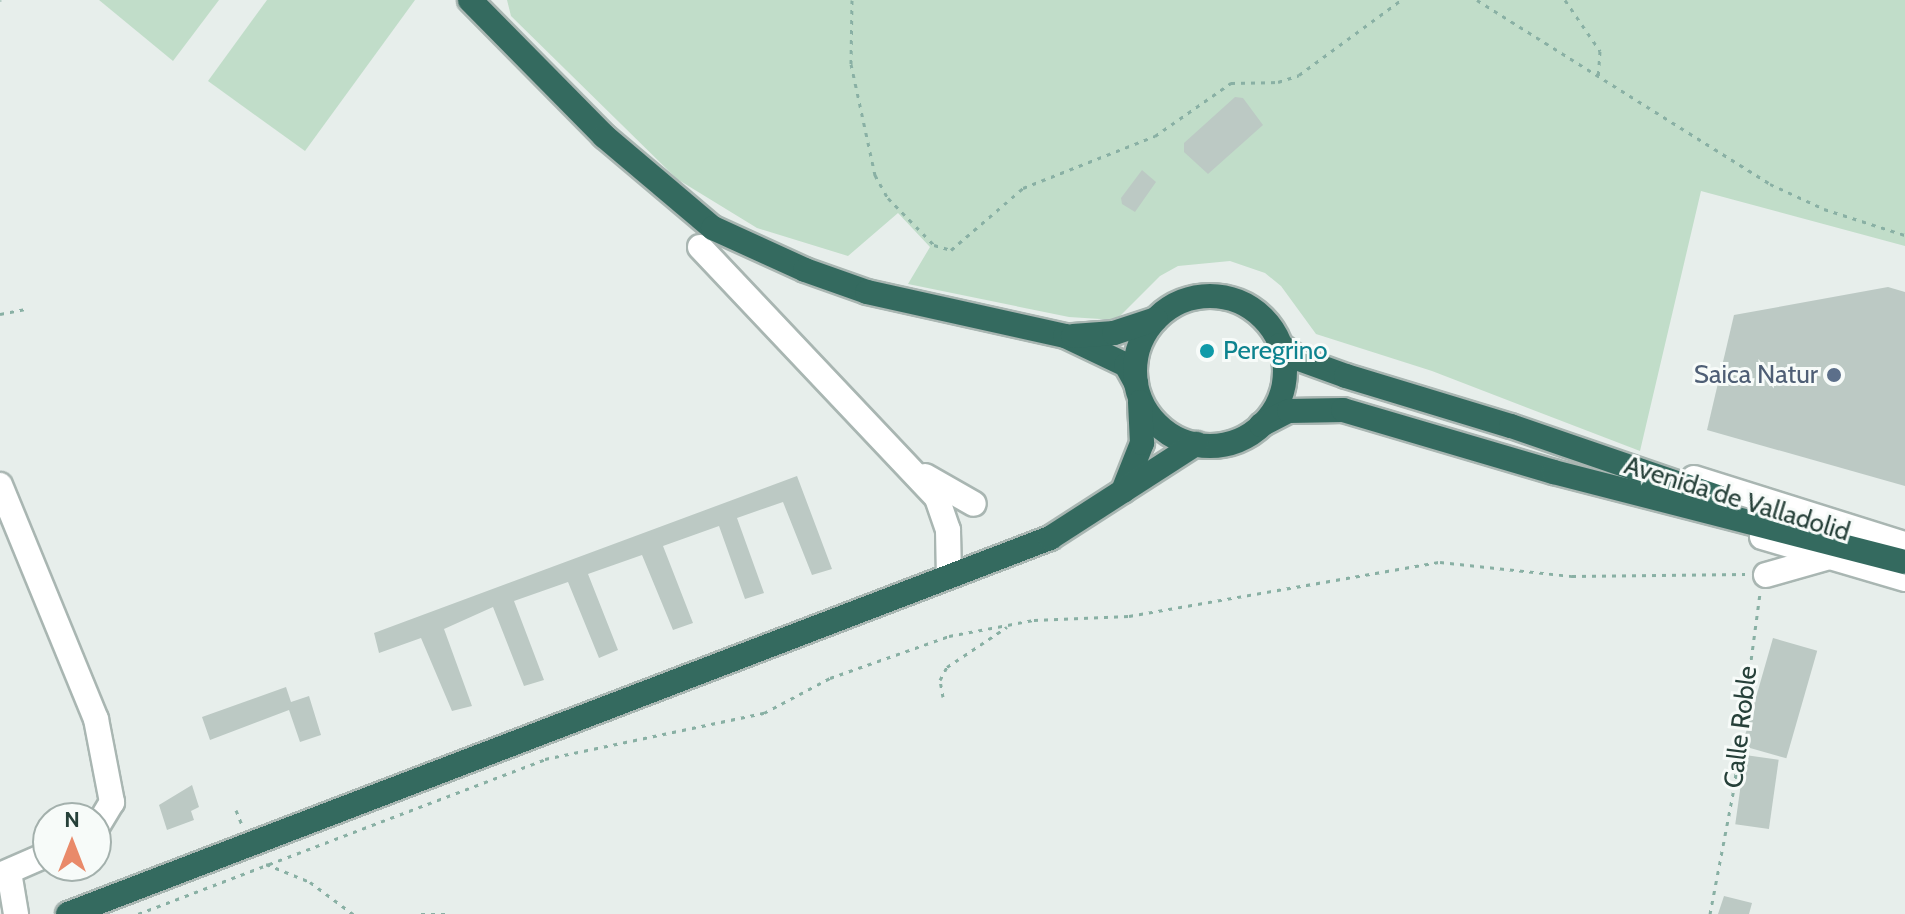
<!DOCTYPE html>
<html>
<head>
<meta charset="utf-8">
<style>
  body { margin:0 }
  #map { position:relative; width:1905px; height:914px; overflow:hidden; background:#e7eeeb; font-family:Cabin,sans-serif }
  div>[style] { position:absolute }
  .green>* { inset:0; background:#c1ddc9 }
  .building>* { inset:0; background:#bcc9c4; transform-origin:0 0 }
  .path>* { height:3px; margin-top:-1.5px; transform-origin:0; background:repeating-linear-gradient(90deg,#89b0a4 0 4px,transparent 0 10px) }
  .roads { filter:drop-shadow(2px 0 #a9b6b2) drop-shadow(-2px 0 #a9b6b2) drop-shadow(0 2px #a9b6b2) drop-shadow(0 -2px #a9b6b2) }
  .minor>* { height:24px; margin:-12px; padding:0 12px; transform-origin:12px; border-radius:12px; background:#fff }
  .highway>* { height:24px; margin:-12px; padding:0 12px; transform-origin:12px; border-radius:12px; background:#346a5f }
  .highway>.ring { margin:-12px; padding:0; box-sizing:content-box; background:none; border:24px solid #346a5f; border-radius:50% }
  .dots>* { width:22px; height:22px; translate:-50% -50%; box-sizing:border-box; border:4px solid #f7fbf9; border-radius:50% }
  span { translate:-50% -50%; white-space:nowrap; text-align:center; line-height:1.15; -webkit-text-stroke:6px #f7fbf9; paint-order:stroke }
  .culture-label { font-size:26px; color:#0d838f }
  .left { translate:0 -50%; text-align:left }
  .service-label { font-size:26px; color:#4e5e75 }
  .right { translate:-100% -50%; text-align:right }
  .street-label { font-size:26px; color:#264039 }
  .north { position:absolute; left:32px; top:802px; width:80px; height:80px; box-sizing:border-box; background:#f7fbf9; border:2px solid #a3b0ac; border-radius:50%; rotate:0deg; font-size:22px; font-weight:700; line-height:32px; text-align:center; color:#264039 }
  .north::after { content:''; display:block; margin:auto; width:28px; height:36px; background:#e98a6a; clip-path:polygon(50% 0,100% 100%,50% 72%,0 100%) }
</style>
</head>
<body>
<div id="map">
  <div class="green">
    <div style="clip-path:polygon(99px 0,219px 0,173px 61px)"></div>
    <div style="clip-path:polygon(267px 0,415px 0,305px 151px,208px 81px)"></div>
    <div style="clip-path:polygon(507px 0,1905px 0,1905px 246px,1701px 191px,1640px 451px,1432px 371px,1316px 334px,1281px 286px,1265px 273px,1230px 261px,1178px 266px,1160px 276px,1116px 320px,1069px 317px,908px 284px,930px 247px,898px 213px,848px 256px,757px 228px,677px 179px,511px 16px)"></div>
  </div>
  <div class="building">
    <div style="clip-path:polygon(1235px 97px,1243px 98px,1263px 125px,1208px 174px,1184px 152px,1184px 143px)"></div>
    <div style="clip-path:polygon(1142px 170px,1156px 182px,1135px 212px,1122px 204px,1121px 198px)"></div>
    <div style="clip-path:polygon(1888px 287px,1905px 292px,1905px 486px,1707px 430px,1734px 315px)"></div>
    <div style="clip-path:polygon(797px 476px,832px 569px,812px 575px,783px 502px,737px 518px,764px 593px,745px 599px,719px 526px,663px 546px,693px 623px,673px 630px,642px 555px,588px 574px,618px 650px,599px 658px,568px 582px,514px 601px,544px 680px,524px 686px,493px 607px,444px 629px,472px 706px,452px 711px,421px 638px,379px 653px,374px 633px)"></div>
    <div style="left:1773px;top:638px;width:46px;height:112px;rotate:16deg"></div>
    <div style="clip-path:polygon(286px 687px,291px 702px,309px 696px,321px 735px,300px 742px,289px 710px,210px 740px,202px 717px)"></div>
    <div style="left:1745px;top:755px;width:34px;height:70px;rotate:8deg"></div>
    <div style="clip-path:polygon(192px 785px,199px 807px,191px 811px,194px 820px,167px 830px,159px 805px)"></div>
    <div style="clip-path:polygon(1724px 896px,1752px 903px,1749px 914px,1718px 914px)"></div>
  </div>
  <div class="path">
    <div style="left:852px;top:0;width:64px;rotate:90.9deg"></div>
    <div style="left:851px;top:64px;width:114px;rotate:77.8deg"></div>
    <div style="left:875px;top:175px;width:26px;rotate:61deg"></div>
    <div style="left:888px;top:198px;width:66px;rotate:45.6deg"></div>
    <div style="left:934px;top:245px;width:18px;rotate:16deg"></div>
    <div style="left:951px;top:250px;width:95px;rotate:-40.7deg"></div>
    <div style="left:1023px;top:188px;width:142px;rotate:-21.5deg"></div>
    <div style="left:1155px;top:136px;width:93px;rotate:-34.9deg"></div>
    <div style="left:1231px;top:83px;width:47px;rotate:-1.2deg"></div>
    <div style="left:1278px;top:82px;width:22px;rotate:-18deg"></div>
    <div style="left:1299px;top:75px;width:127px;rotate:-36.3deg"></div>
    <div style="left:1477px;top:0;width:346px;rotate:32.1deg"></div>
    <div style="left:1770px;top:184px;width:60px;rotate:24.8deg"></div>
    <div style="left:1824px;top:209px;width:85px;rotate:17.8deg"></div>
    <div style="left:1565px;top:0;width:62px;rotate:55.5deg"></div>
    <div style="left:1600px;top:51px;width:28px;rotate:94deg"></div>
    <div style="left:0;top:1px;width:1px;rotate:-90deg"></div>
    <div style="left:0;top:314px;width:26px;rotate:-11deg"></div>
    <div style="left:943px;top:697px;width:17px;rotate:-100deg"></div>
    <div style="left:940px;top:680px;width:15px;rotate:-62deg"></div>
    <div style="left:947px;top:667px;width:72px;rotate:-33.7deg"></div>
    <div style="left:236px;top:810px;width:16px;rotate:68deg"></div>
    <div style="left:266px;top:864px;width:48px;rotate:22.2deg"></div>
    <div style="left:310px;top:882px;width:54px;rotate:36.7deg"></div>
    <div style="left:138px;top:914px;width:436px;rotate:-20.8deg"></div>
    <div style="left:545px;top:759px;width:224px;rotate:-11.9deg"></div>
    <div style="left:764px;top:713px;width:75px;rotate:-27.9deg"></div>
    <div style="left:830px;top:678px;width:126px;rotate:-19.4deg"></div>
    <div style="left:949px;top:636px;width:86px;rotate:-10.7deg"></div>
    <div style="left:1034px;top:620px;width:95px;rotate:-2.4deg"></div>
    <div style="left:1129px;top:616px;width:316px;rotate:-9.9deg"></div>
    <div style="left:1440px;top:562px;width:133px;rotate:6.1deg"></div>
    <div style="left:1572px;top:576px;width:173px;rotate:-0.7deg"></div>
    <div style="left:421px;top:914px;width:26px"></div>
    <div style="left:1710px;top:914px;width:128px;rotate:-79.2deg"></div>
    <div style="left:1734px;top:788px;width:198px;rotate:-82.4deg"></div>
  </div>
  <div class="roads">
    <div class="minor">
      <div style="left:700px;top:247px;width:345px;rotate:46.6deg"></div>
      <div style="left:937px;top:498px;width:34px;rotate:71deg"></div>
      <div style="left:948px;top:530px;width:46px;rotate:88.8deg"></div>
      <div style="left:925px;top:476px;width:56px;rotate:29.7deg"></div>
      <div style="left:1694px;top:478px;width:221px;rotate:17.4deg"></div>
      <div style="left:0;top:485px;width:253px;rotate:67.7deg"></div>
      <div style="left:96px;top:719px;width:85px;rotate:79.1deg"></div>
      <div style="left:112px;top:802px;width:31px;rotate:121deg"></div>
      <div style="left:1762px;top:537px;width:149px;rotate:16.4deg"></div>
      <div style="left:1766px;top:575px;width:66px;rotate:-15.9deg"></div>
      <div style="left:9px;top:872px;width:43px;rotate:80.5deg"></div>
      <div style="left:0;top:875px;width:52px;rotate:-23.6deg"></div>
    </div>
    <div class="highway">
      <div style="left:470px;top:0;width:191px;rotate:45.4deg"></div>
      <div style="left:604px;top:136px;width:143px;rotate:40.2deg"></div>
      <div style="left:713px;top:228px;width:101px;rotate:24.5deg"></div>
      <div style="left:805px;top:270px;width:66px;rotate:19.5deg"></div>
      <div style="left:867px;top:292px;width:203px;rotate:12.5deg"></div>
      <div style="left:1065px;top:336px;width:68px;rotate:25.4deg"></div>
      <div style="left:1126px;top:365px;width:21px;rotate:61deg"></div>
      <div class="ring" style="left:1135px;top:296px;width:126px;height:126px"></div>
      <div style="left:1073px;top:336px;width:41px;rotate:-4.2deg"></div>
      <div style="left:1114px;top:333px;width:44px;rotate:-18.4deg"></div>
      <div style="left:1280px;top:345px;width:24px;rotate:36deg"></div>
      <div style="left:1299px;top:359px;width:50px;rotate:19.9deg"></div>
      <div style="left:1346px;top:376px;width:172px;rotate:16.9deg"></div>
      <div style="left:1511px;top:426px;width:221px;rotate:19deg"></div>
      <div style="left:1261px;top:425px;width:31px;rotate:-27deg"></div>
      <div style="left:1289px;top:411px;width:54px;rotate:-1.1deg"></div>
      <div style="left:1343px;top:410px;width:220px;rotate:16.4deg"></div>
      <div style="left:1554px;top:472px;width:362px;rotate:14.4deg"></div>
      <div style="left:1123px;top:491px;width:52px;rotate:-68.4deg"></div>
      <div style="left:1142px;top:443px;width:41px;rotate:-92.8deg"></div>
      <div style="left:68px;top:914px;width:1052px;rotate:-20.95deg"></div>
      <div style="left:1050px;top:538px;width:174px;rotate:-32.8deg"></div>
    </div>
  </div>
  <div class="dots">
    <div style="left:1207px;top:351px;background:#0f9aa8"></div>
    <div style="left:1834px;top:375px;background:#5c6f8a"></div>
  </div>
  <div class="culture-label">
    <span class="left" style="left:1223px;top:351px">Peregrino</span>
  </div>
  <div class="service-label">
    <span class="right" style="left:1818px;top:375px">Saica Natur</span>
  </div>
  <div class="street-label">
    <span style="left:1737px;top:499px;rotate:17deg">Avenida de Valladolid</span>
    <span style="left:1741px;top:727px;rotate:-83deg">Calle Roble</span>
  </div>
  <div class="north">N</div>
</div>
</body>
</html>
